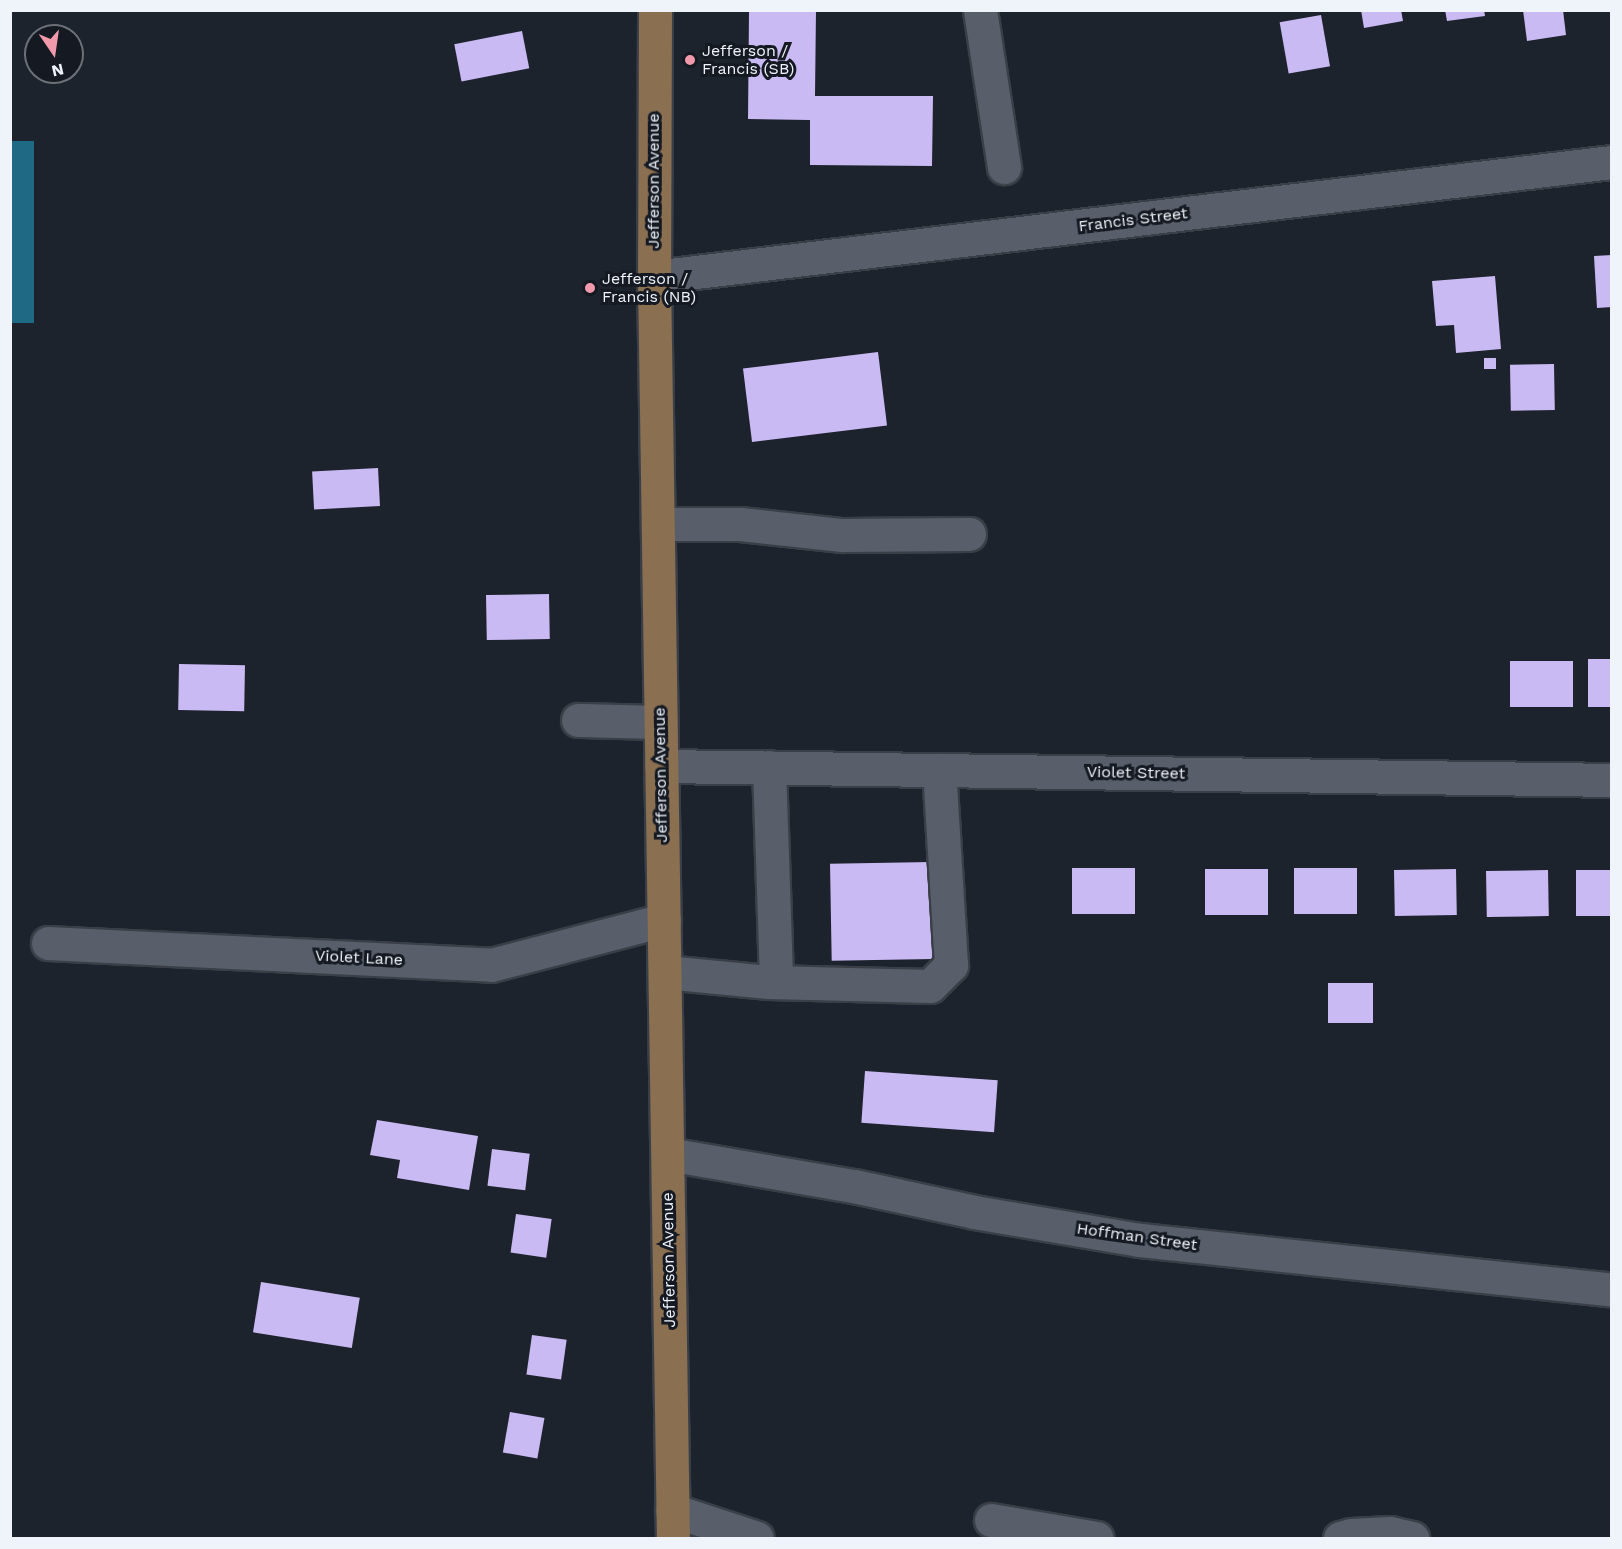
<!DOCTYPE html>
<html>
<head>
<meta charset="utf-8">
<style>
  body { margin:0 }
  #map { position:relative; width:1622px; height:1549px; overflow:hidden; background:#1d232c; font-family:"Work Sans",sans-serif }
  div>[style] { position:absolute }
  .water>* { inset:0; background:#206985; transform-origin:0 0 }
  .building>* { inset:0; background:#cabaf4; transform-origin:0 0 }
  .roads { filter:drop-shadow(2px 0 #3a3f47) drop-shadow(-2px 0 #3a3f47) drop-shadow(0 2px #3a3f47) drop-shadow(0 -2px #3a3f47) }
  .minor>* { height:33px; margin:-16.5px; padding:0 16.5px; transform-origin:16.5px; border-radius:16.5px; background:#595f6a }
  .major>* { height:33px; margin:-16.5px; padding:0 16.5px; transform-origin:16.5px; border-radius:16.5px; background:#8a6f51 }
  .dots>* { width:16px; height:16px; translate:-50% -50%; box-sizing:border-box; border:3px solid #141922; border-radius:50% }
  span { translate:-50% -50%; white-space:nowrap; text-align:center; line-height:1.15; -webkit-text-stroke:6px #141922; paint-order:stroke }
  .poi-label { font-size:16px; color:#eff3fa }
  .left { translate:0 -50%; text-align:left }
  .street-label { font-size:16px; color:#eff3fa }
  .frame { position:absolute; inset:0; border:12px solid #eff3fa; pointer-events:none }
  .north { position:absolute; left:24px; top:24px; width:60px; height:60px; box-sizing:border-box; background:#141922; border:2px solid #6c7078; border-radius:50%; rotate:167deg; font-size:16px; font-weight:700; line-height:24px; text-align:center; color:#eff3fa }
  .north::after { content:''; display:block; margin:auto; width:21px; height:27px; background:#f29aac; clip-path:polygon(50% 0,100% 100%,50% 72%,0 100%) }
</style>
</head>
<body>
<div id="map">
  <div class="water">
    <div style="left:34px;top:141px;width:182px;height:23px;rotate:90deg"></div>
  </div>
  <div class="building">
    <div style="clip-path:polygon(749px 10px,816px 10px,815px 96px,933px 96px,932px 166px,810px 165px,810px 120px,748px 119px)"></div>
    <div style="clip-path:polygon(1361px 10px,1401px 10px,1403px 21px,1364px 28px)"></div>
    <div style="clip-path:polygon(1445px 10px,1484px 10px,1485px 16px,1447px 21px)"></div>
    <div style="clip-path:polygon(1523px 10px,1563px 10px,1566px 35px,1527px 41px)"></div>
    <div style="left:1321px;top:15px;width:52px;height:42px;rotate:80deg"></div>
    <div style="left:522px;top:31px;width:38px;height:69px;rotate:79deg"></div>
    <div style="clip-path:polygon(1612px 255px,1612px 307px,1597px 308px,1594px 256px)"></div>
    <div style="clip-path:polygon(1495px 276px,1501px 349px,1456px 353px,1454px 325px,1436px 326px,1432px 281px)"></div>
    <div style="left:878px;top:352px;width:74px;height:136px;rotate:83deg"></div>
    <div style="left:1484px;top:358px;width:12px;height:11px"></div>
    <div style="left:1554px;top:364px;width:46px;height:44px;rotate:89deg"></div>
    <div style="left:378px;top:468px;width:38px;height:66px;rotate:87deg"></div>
    <div style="left:549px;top:594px;width:45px;height:63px;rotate:89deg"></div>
    <div style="left:1612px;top:659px;width:48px;height:24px;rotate:90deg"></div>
    <div style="left:1510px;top:661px;width:63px;height:46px"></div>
    <div style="left:179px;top:664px;width:66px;height:46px;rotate:1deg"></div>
    <div style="left:931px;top:862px;width:97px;height:101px;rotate:89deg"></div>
    <div style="left:1072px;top:868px;width:63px;height:46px"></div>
    <div style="left:1357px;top:868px;width:46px;height:63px;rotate:90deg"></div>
    <div style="left:1268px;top:869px;width:46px;height:63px;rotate:90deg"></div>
    <div style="left:1456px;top:869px;width:46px;height:62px;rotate:89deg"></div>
    <div style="left:1548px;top:870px;width:46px;height:62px;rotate:89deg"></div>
    <div style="left:1576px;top:870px;width:36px;height:46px"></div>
    <div style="left:1328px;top:983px;width:45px;height:40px"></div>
    <div style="left:865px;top:1071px;width:133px;height:52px;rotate:4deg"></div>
    <div style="clip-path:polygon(377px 1120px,478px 1136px,469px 1190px,397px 1178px,400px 1160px,370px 1155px)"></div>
    <div style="left:492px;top:1149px;width:38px;height:37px;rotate:7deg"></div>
    <div style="left:516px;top:1214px;width:36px;height:39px;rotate:8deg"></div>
    <div style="left:261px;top:1282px;width:100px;height:51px;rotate:9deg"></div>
    <div style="left:532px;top:1335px;width:35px;height:40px;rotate:8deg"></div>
    <div style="left:510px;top:1412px;width:35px;height:41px;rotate:10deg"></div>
  </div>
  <div class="roads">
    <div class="minor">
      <div style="left:980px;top:10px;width:159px;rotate:81.3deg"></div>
      <div style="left:654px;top:277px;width:965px;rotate:-6.85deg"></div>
      <div style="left:658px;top:524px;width:82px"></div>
      <div style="left:740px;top:524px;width:103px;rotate:6.2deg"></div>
      <div style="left:842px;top:535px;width:127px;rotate:-0.5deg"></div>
      <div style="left:578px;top:720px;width:82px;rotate:1.4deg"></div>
      <div style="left:661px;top:766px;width:951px;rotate:0.84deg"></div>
      <div style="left:769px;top:767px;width:215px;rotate:88.1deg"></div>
      <div style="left:48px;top:943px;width:444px;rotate:2.8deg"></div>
      <div style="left:491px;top:965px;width:179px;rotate:-14.6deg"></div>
      <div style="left:665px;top:972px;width:104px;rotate:5.5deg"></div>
      <div style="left:769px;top:982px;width:161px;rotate:1.4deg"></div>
      <div style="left:930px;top:986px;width:30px;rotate:-45deg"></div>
      <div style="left:951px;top:965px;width:195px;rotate:-93.5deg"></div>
      <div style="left:668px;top:1154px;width:189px;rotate:9.8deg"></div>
      <div style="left:854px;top:1186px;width:123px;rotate:12.2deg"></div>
      <div style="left:974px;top:1212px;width:168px;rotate:9.6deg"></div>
      <div style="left:1140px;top:1240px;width:475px;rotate:6deg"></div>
      <div style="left:672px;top:1510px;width:89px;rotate:18.2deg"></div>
      <div style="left:991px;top:1520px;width:107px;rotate:9.7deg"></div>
      <div style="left:1340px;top:1538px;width:11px;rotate:-15deg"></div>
      <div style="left:1351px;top:1535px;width:39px;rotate:-3deg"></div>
      <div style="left:1390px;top:1533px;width:23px;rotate:13deg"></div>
    </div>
    <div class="major">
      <div style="left:655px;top:10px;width:267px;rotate:90.2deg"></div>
      <div style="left:654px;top:277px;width:1261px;rotate:89.14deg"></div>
    </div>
  </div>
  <div class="dots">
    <div style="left:690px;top:60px;background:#f29aac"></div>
    <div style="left:590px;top:288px;background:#f29aac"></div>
  </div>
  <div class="poi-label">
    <span class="left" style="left:702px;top:60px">Jefferson /<br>Francis (SB)</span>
    <span class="left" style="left:602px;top:288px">Jefferson /<br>Francis (NB)</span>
  </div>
  <div class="street-label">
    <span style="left:654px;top:181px;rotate:-90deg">Jefferson Avenue</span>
    <span style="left:1133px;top:220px;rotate:-7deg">Francis Street</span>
    <span style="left:1136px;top:773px;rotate:1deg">Violet Street</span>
    <span style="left:661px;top:775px;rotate:-91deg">Jefferson Avenue</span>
    <span style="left:359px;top:958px;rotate:3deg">Violet Lane</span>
    <span style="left:1137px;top:1237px;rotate:8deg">Hoffman Street</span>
    <span style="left:669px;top:1260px;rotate:-91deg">Jefferson Avenue</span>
  </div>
  <div class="frame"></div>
  <div class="north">N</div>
</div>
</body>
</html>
